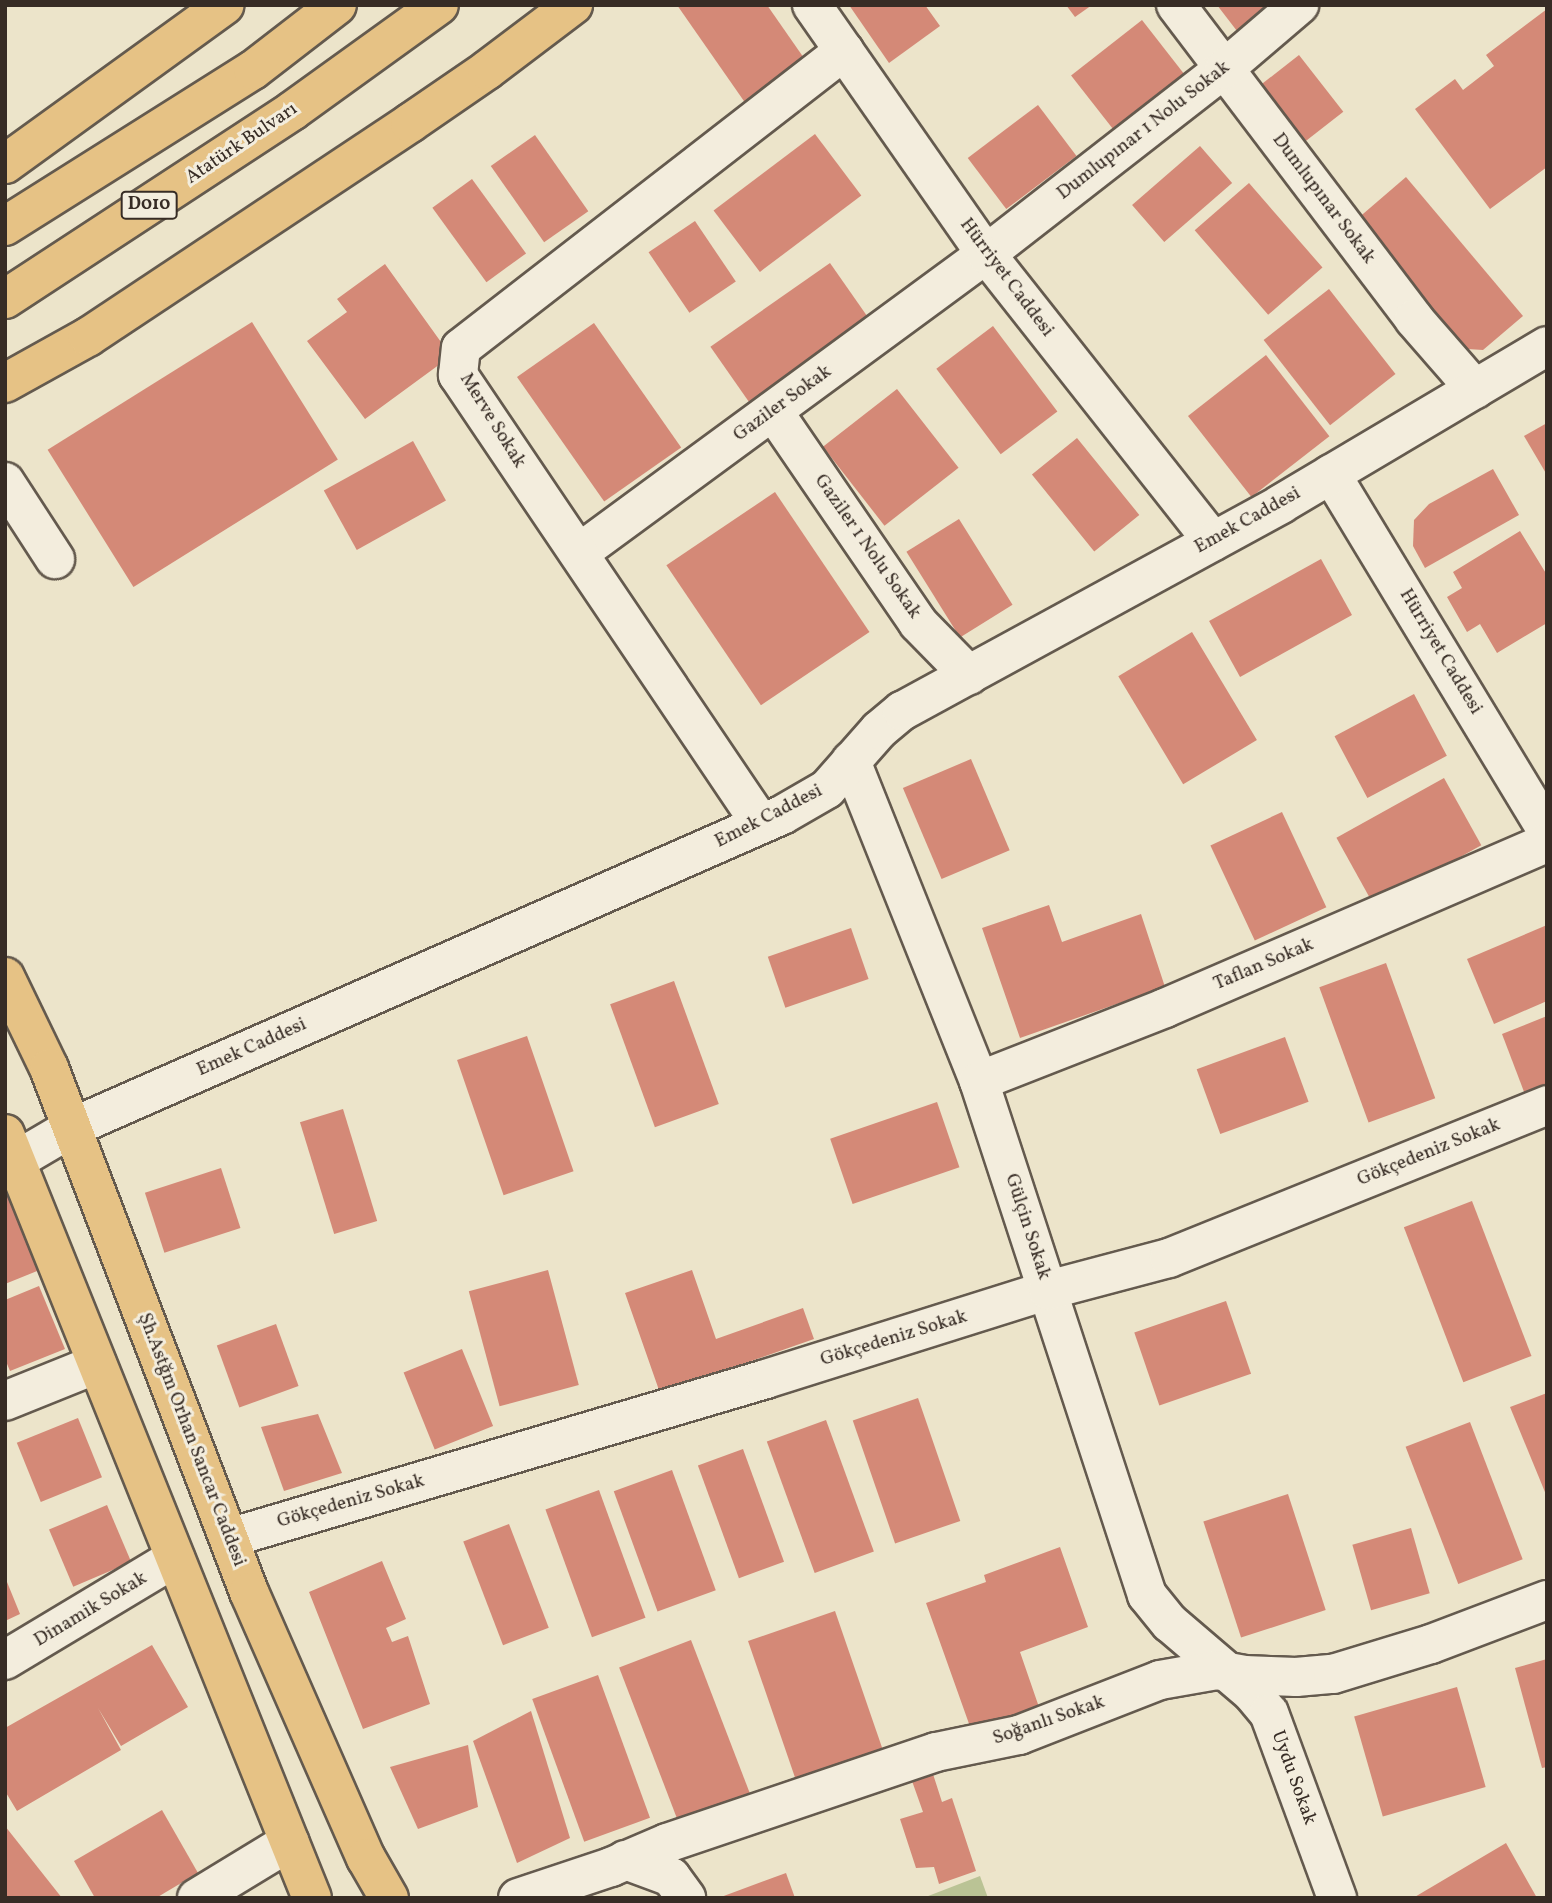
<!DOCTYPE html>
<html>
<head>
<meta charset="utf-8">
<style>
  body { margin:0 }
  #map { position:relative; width:1552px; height:1903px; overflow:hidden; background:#ece4ca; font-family:Vollkorn,serif }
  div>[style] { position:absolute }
  .green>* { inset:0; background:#bac395 }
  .building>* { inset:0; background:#d48977; transform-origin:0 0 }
  .roads { filter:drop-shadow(2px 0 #645a4e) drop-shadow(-2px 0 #645a4e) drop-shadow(0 2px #645a4e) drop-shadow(0 -2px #645a4e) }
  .minor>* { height:38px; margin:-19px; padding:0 19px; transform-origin:19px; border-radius:19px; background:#f3eddd }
  .major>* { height:38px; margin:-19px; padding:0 19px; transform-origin:19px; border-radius:19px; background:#e6c285 }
  .highway>* { height:38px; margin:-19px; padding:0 19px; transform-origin:19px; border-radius:19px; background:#e6c285 }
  span { translate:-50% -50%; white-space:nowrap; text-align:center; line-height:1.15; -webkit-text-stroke:6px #f3eddd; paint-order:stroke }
  .shield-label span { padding:2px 5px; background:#f3eddd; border:2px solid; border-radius:5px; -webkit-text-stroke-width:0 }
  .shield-label { font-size:18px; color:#372c25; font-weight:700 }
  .street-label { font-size:19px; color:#372c25 }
  .frame { position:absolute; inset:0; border:7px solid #372c25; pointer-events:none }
</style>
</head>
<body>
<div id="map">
  <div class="green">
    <div style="clip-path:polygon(980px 1876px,988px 1898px,923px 1898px)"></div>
  </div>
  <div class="building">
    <div style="clip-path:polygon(677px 5px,767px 5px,806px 61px,746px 104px)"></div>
    <div style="clip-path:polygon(849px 5px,925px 5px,940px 26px,889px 63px)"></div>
    <div style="clip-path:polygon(1066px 5px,1092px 5px,1075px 17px)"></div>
    <div style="clip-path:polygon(1217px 5px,1270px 5px,1237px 31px)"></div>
    <div style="clip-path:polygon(1547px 9px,1547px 167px,1490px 209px,1415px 109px,1455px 79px,1463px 90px,1494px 66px,1486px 55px)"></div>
    <div style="left:1142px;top:20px;width:70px;height:90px;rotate:52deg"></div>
    <div style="left:1299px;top:55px;width:72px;height:61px;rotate:52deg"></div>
    <div style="left:1038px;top:105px;width:64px;height:88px;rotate:53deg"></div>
    <div style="left:815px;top:134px;width:77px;height:127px;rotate:53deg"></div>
    <div style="left:535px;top:135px;width:93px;height:54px;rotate:55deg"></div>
    <div style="left:1200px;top:146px;width:49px;height:90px;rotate:49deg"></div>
    <div style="clip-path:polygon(1406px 177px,1523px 316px,1483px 350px,1452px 348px,1349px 226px)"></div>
    <div style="left:472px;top:179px;width:92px;height:49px;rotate:54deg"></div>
    <div style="left:1249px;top:183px;width:112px;height:72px;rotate:49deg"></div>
    <div style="left:695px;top:221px;width:73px;height:56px;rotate:56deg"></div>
    <div style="left:830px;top:263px;width:78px;height:146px;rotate:55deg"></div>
    <div style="clip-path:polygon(385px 264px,451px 356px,365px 419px,307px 341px,347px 312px,337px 299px)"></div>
    <div style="left:1329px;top:289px;width:108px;height:83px;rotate:52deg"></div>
    <div style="left:252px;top:322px;width:162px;height:241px;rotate:58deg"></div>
    <div style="left:594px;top:323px;width:152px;height:94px;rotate:55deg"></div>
    <div style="left:993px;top:326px;width:107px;height:71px;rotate:53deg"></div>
    <div style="left:1266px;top:355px;width:103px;height:99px;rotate:52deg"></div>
    <div style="left:897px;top:389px;width:100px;height:94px;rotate:52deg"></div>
    <div style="clip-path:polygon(1547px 423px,1547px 475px,1524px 436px)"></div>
    <div style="left:1077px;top:438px;width:99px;height:58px;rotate:51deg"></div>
    <div style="left:413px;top:441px;width:68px;height:102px;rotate:61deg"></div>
    <div style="clip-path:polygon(1493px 469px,1519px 515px,1425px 568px,1413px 546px,1414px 520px,1429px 504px)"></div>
    <div style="left:775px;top:492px;width:169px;height:131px;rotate:56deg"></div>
    <div style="left:959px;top:519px;width:101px;height:62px;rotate:58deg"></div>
    <div style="clip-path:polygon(1520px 531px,1547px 575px,1547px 623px,1497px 653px,1480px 624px,1467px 632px,1447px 597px,1462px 588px,1453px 572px)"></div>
    <div style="left:1321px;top:559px;width:64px;height:128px;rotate:61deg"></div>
    <div style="left:1192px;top:632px;width:126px;height:86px;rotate:59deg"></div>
    <div style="left:1414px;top:694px;width:70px;height:90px;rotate:62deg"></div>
    <div style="left:971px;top:759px;width:99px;height:74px;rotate:67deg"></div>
    <div style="left:1444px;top:778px;width:77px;height:123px;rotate:61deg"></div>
    <div style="left:1282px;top:812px;width:105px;height:79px;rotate:65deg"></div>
    <div style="clip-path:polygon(1049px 905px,1062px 942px,1141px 914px,1165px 987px,1020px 1038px,982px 928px)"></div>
    <div style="clip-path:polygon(1547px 925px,1547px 1001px,1494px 1024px,1467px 959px)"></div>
    <div style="left:851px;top:928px;width:54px;height:88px;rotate:71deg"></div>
    <div style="left:1386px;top:963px;width:144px;height:71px;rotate:70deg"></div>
    <div style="left:674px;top:981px;width:131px;height:68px;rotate:70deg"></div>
    <div style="clip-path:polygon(1547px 1016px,1547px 1089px,1526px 1097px,1502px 1034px)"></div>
    <div style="left:527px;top:1036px;width:143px;height:74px;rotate:71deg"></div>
    <div style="left:1285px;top:1037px;width:69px;height:94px;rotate:70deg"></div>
    <div style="left:937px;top:1102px;width:69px;height:113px;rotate:71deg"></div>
    <div style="left:343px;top:1109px;width:117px;height:45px;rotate:73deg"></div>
    <div style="left:221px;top:1168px;width:63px;height:80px;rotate:72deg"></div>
    <div style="clip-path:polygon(16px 1189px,47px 1267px,5px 1284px,5px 1194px)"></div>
    <div style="left:1472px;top:1201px;width:166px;height:73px;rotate:69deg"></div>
    <div style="left:548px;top:1270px;width:119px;height:82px;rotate:75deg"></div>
    <div style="clip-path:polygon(692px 1270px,716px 1339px,803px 1308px,814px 1339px,660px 1393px,625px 1293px)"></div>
    <div style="clip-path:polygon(39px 1286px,65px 1349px,10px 1371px,5px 1359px,5px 1300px)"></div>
    <div style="left:1226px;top:1301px;width:77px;height:97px;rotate:71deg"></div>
    <div style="left:276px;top:1324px;width:66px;height:63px;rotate:70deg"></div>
    <div style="left:462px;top:1349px;width:83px;height:63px;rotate:68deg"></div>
    <div style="clip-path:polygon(1547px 1393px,1547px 1497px,1510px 1407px)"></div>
    <div style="left:918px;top:1398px;width:130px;height:69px;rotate:71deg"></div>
    <div style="clip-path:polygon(318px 1414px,342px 1473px,284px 1491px,261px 1427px)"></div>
    <div style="left:78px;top:1418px;width:64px;height:66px;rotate:68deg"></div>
    <div style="left:826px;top:1420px;width:140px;height:63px;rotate:70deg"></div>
    <div style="left:1470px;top:1422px;width:147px;height:69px;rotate:69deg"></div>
    <div style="left:743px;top:1449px;width:120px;height:48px;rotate:70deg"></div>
    <div style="left:672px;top:1470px;width:128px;height:62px;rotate:70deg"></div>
    <div style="left:599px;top:1490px;width:136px;height:57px;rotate:70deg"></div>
    <div style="left:1288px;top:1494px;width:122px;height:89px;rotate:72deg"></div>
    <div style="left:107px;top:1505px;width:62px;height:63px;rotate:67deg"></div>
    <div style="left:509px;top:1524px;width:111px;height:49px;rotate:69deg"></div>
    <div style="left:1411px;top:1528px;width:68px;height:61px;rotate:74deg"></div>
    <div style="clip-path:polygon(1060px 1547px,1088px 1627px,1020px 1652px,1040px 1710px,973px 1735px,926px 1603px,986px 1582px,984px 1575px)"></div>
    <div style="clip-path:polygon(382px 1561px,406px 1619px,386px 1628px,392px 1642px,408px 1636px,430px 1704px,363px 1729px,309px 1592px)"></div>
    <div style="clip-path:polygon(5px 1577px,20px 1614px,5px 1621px)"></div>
    <div style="left:835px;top:1611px;width:156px;height:92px;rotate:71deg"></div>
    <div style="left:691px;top:1640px;width:165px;height:77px;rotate:69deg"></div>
    <div style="clip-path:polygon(152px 1645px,188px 1707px,121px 1746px,98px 1708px,121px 1750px,17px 1811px,5px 1791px,5px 1728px)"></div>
    <div style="clip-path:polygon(1547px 1659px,1547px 1767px,1542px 1768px,1515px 1668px)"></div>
    <div style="left:598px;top:1675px;width:152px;height:70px;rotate:70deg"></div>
    <div style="left:1457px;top:1687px;width:104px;height:107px;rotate:74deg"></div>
    <div style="clip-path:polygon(531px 1711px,570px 1838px,517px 1863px,473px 1741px)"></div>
    <div style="clip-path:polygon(468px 1745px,478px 1807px,418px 1829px,390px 1767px)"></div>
    <div style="clip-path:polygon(933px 1774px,942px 1802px,952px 1798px,976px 1871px,939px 1884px,934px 1867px,916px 1868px,900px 1819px,923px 1812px,912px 1781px)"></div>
    <div style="clip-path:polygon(162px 1810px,198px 1873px,156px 1898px,95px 1898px,74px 1861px)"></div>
    <div style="clip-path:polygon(5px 1826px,62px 1898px,5px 1898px)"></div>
    <div style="clip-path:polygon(1506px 1843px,1537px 1898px,1413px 1898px)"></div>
    <div style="clip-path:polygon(786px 1873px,795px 1898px,721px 1898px,721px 1897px)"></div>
  </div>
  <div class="roads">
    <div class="minor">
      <div style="left:812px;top:5px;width:304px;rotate:55.1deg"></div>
      <div style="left:986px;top:254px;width:366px;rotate:51.7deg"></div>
      <div style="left:1176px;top:5px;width:394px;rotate:52.8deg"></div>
      <div style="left:1414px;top:319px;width:93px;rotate:48.9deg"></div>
      <div style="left:773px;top:411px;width:257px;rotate:55.6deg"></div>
      <div style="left:918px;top:623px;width:73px;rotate:45.6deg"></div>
      <div style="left:1331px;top:474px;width:417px;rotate:58.8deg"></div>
      <div style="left:5px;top:482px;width:92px;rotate:57deg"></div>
      <div style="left:579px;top:553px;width:505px;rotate:-36.3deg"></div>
      <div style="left:986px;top:254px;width:301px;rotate:-37.9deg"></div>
      <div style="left:1224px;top:69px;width:99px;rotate:-40.5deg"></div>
      <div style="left:851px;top:761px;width:345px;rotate:68.2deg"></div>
      <div style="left:979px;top:1081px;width:541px;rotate:71.9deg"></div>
      <div style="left:1147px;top:1595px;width:36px;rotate:51deg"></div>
      <div style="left:1170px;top:1623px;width:108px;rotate:40.5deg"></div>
      <div style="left:1252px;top:1693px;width:26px;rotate:50deg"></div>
      <div style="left:1269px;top:1713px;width:197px;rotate:69.8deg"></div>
      <div style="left:761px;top:824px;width:542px;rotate:-124.01deg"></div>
      <div style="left:458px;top:375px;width:27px;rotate:-84deg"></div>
      <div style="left:461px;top:348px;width:485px;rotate:-37.8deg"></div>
      <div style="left:979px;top:1081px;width:200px;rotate:-21.4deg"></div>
      <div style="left:1165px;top:1008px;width:416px;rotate:-23.4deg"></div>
      <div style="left:5px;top:1167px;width:79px;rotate:-30.5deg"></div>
      <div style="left:73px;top:1127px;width:775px;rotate:-23.75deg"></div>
      <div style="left:782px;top:815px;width:52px;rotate:-30deg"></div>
      <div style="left:827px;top:789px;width:79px;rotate:-48.6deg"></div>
      <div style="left:879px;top:730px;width:30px;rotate:-40deg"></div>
      <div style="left:902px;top:711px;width:432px;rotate:-28.6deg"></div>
      <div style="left:1281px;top:504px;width:309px;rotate:-30.7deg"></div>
      <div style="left:5px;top:1401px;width:99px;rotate:-21.9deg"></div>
      <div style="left:229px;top:1538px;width:560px;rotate:-16.49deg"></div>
      <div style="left:766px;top:1379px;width:296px;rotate:-17.5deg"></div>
      <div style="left:1048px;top:1290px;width:125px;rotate:-14.8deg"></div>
      <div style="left:1169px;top:1258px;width:408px;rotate:-22deg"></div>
      <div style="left:5px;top:1660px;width:198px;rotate:-31deg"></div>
      <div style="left:625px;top:1860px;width:49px;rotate:20.3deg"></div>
      <div style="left:671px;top:1877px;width:26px;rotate:54deg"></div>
      <div style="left:197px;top:1898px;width:108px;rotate:-31.3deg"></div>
      <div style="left:518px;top:1898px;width:98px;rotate:-18.4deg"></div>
      <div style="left:611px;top:1867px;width:61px;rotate:-23.2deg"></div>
      <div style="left:667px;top:1843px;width:284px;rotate:-18.7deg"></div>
      <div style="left:936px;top:1752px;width:85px;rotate:-11.6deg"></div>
      <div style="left:1019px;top:1735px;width:151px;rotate:-21.3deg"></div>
      <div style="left:1160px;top:1680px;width:58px;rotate:-10deg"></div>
      <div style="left:1217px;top:1670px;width:27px;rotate:10deg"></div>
      <div style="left:1244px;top:1675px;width:52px;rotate:2.2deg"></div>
      <div style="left:1296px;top:1677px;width:37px;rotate:-5deg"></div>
      <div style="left:1333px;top:1674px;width:102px;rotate:-17deg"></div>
      <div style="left:1431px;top:1644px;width:124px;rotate:-20.8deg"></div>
    </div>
    <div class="major">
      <div style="left:5px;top:977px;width:101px;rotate:64.2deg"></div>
      <div style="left:49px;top:1068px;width:561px;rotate:69.11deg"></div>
      <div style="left:249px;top:1592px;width:291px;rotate:66.3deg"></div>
      <div style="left:366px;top:1858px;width:46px;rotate:60.1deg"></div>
      <div style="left:5px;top:1134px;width:823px;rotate:68.11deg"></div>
    </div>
    <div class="highway">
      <div style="left:5px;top:164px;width:271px;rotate:-35.9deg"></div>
      <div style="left:5px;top:226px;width:293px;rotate:-32.2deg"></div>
      <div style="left:253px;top:70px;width:106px;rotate:-37.7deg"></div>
      <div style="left:5px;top:299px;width:343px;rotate:-33.2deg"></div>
      <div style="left:292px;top:111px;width:181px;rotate:-35.8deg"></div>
      <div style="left:5px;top:383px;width:95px;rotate:-29deg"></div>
      <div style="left:88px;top:337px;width:387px;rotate:-33.6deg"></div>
      <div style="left:410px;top:123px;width:93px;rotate:-34.5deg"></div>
      <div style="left:487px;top:70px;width:108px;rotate:-37.1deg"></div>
    </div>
  </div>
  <div class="shield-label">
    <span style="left:149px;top:205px">D010</span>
  </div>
  <div class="street-label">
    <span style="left:1144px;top:131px;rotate:-38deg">Dumlupınar 1 Nolu Sokak</span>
    <span style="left:242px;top:144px;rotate:-34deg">Atatürk Bulvarı</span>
    <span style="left:1323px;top:199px;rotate:53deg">Dumlupınar Sokak</span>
    <span style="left:1006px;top:278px;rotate:53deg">Hürriyet Caddesi</span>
    <span style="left:783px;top:404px;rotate:-36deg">Gaziler Sokak</span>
    <span style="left:492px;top:421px;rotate:58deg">Merve Sokak</span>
    <span style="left:1248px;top:521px;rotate:-29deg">Emek Caddesi</span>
    <span style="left:867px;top:547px;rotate:55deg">Gaziler 1 Nolu Sokak</span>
    <span style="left:1440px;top:652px;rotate:59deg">Hürriyet Caddesi</span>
    <span style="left:769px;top:817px;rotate:-27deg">Emek Caddesi</span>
    <span style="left:1264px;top:965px;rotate:-23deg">Taflan Sokak</span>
    <span style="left:252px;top:1048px;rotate:-24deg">Emek Caddesi</span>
    <span style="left:1429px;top:1153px;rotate:-22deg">Gökçedeniz Sokak</span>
    <span style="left:1027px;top:1227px;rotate:72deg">Gülçin Sokak</span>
    <span style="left:894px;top:1339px;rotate:-17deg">Gökçedeniz Sokak</span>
    <span style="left:191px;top:1440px;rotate:69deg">Şh.Astğm Orhan Sancar Caddesi</span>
    <span style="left:351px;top:1502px;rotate:-16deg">Gökçedeniz Sokak</span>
    <span style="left:91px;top:1610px;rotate:-31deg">Dinamik Sokak</span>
    <span style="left:1049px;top:1721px;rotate:-19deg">Soğanlı Sokak</span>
    <span style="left:1293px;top:1778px;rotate:70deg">Uydu Sokak</span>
  </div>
  <div class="frame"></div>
</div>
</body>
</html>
